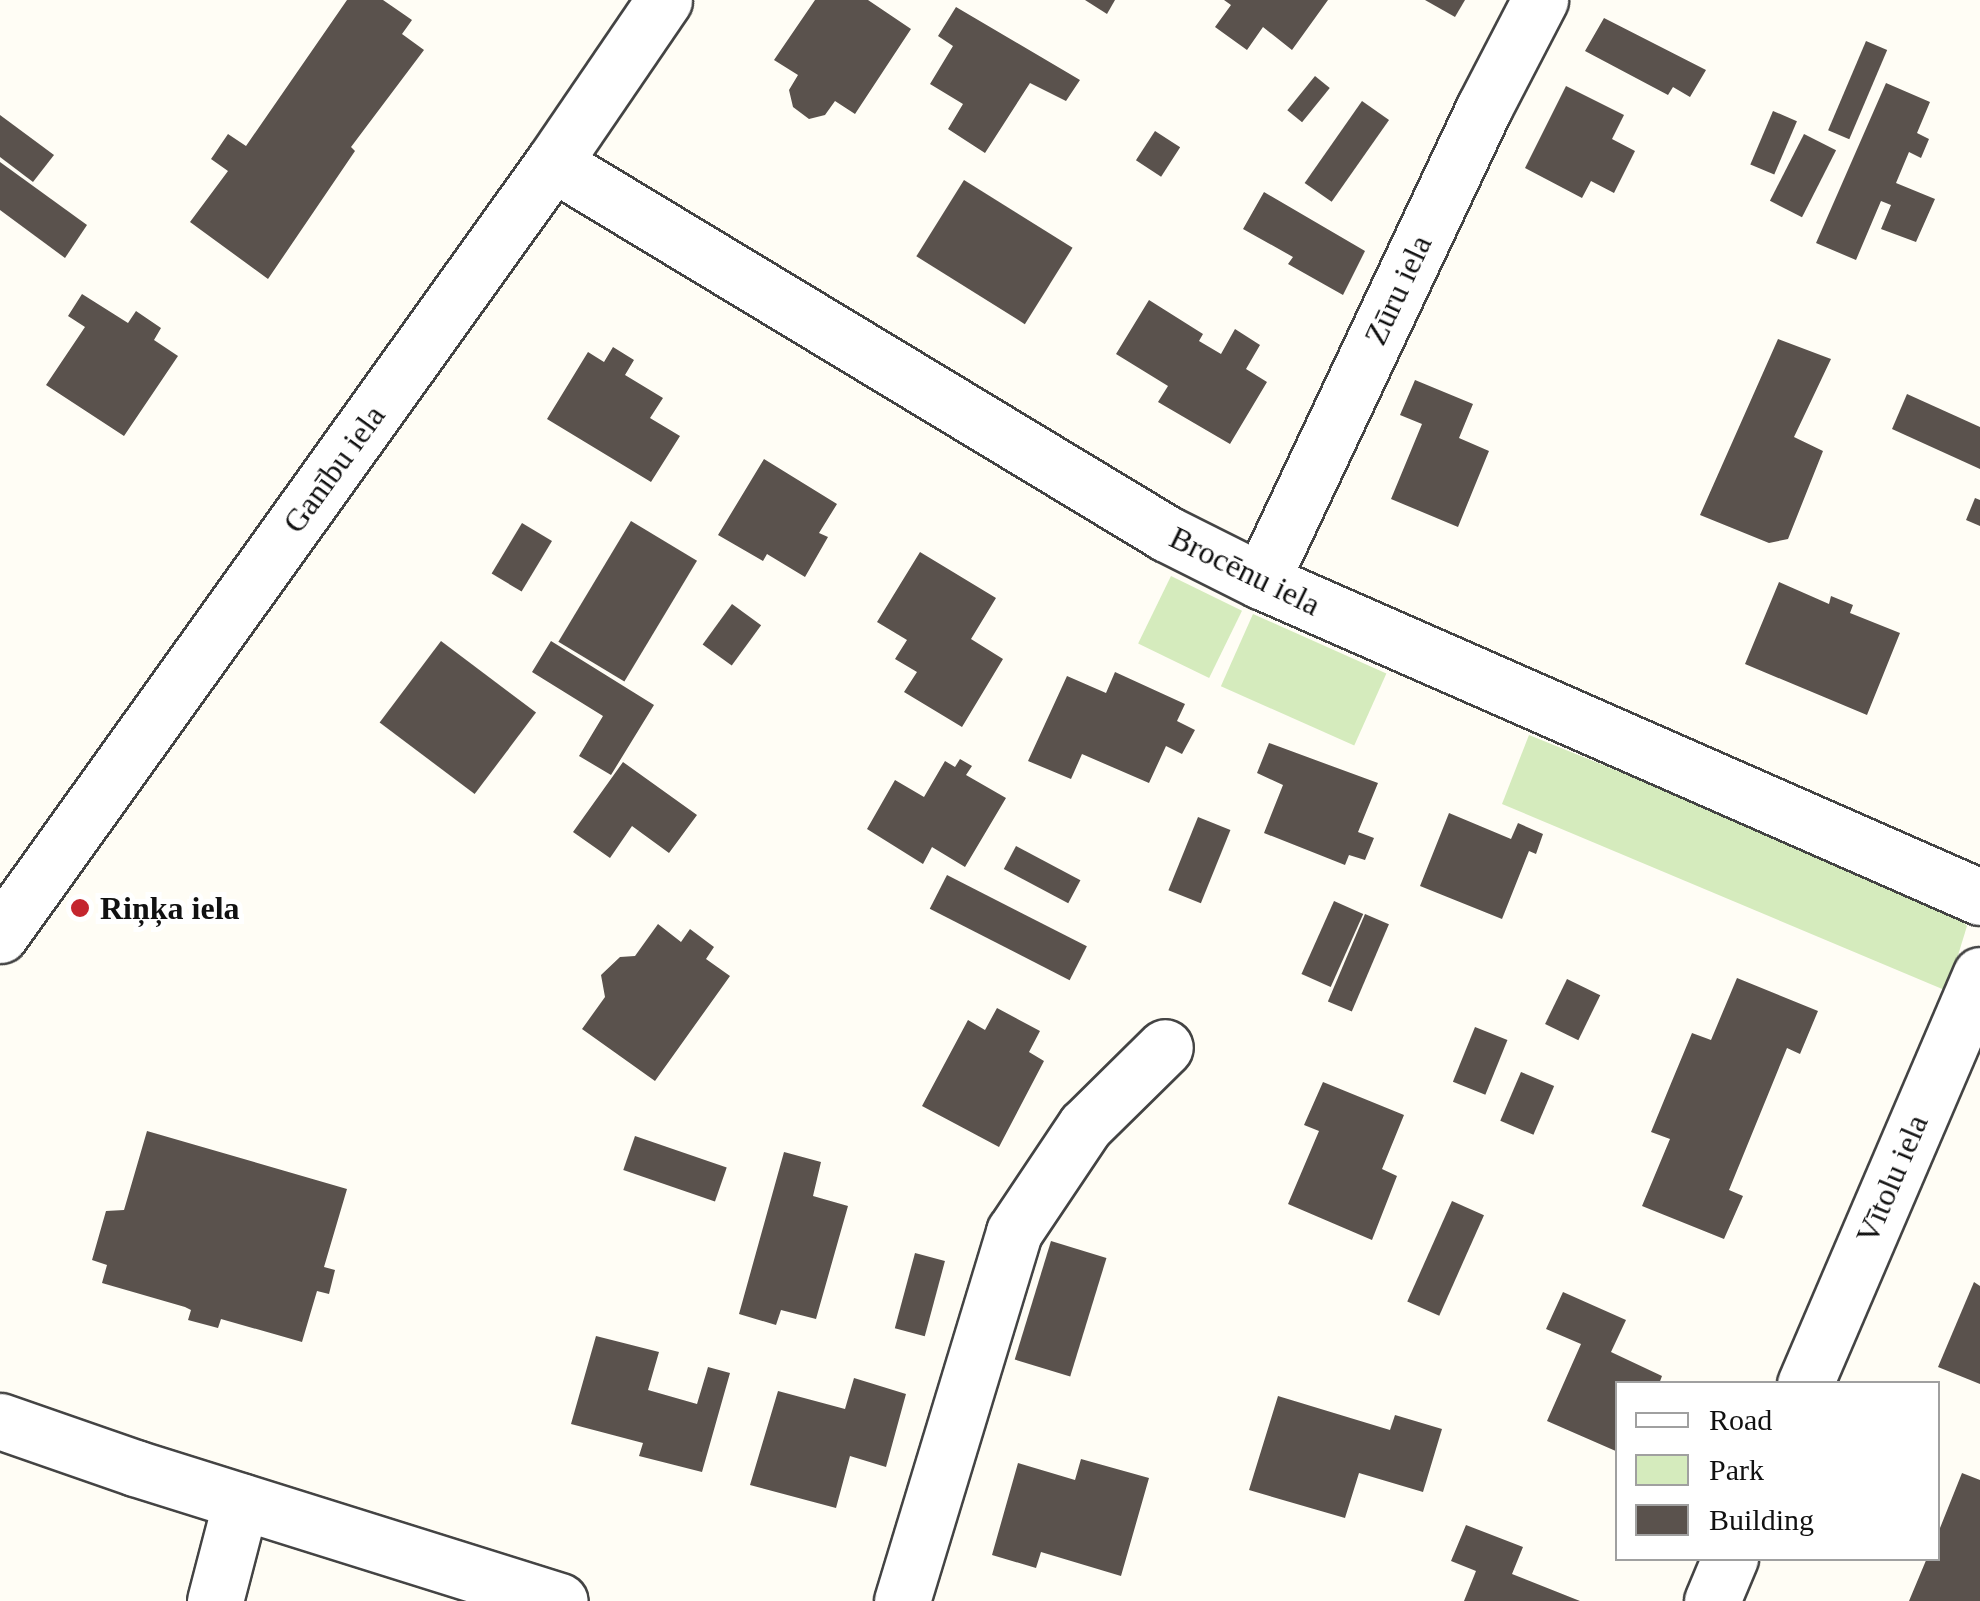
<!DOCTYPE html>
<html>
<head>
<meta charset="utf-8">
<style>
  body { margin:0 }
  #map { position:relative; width:1980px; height:1601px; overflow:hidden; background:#fffdf5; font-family:"Times New Roman",serif }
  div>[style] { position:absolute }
  .green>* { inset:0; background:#d5ebbd; transform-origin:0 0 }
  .building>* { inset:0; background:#5a524d; transform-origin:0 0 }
  .roads { filter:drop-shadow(2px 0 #444) drop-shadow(-2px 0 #444) drop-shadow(0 2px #444) drop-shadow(0 -2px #444) }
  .minor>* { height:55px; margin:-27.5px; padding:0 27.5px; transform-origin:27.5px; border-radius:27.5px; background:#fff }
  .dots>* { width:28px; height:28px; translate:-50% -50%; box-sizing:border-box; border:5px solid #fff; border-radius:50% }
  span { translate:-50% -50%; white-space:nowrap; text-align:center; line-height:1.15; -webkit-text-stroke:10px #fff; paint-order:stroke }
  .street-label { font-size:32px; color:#111 }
  .poi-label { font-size:32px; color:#111; font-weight:700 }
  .left { translate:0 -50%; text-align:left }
  .legend { position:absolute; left:1615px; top:1381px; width:325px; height:180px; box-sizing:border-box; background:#fff; border:2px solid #a0a0a0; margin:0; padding:12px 18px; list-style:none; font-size:30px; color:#111 }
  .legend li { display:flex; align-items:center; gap:20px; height:50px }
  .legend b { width:50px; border:2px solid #a0a0a0 }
</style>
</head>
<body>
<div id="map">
  <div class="green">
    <div style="left:1171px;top:576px;width:79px;height:75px;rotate:26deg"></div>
    <div style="left:1253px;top:614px;width:146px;height:79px;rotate:24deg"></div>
    <div style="clip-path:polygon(1529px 735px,1948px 905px,1967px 926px,1947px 991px,1502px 804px)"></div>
  </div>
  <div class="building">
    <div style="clip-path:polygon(347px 0,383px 0,412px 20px,402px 34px,424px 50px,351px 147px,355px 151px,268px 279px,190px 222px,228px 171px,211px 159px,228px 134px,246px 146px)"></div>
    <div style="clip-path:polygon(815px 0,868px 0,911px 29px,855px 114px,835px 101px,825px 115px,809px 119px,793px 107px,789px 90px,798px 75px,774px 60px)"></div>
    <div style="clip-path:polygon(1085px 0,1115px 0,1107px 14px)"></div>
    <div style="clip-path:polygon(1224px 0,1328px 0,1292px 50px,1263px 27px,1247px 50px,1215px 27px,1231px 5px)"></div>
    <div style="clip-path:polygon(1425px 0,1465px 0,1455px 17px)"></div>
    <div style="clip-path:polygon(956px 7px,1080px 80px,1066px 101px,1030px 83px,985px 153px,948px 129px,963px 104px,930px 84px,953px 46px,938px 36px)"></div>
    <div style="clip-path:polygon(1604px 18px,1706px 70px,1690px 97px,1673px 87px,1668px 95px,1585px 51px)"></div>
    <div style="left:1866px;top:41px;width:23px;height:97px;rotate:23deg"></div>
    <div style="left:1315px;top:76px;width:19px;height:44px;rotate:39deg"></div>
    <div style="clip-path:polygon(1886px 83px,1930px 102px,1917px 133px,1929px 139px,1921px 158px,1909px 152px,1896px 183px,1935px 199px,1916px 242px,1881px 229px,1891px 205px,1881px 201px,1856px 260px,1816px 243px)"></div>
    <div style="clip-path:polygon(1566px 86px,1624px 115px,1612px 139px,1635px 151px,1614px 193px,1591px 181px,1582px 198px,1525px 168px)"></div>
    <div style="left:1362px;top:101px;width:33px;height:100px;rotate:35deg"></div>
    <div style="left:1773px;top:111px;width:26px;height:58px;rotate:23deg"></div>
    <div style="clip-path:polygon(0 115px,54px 155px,33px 182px,0 157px)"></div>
    <div style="left:1155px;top:131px;width:30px;height:35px;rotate:33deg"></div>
    <div style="left:1804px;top:134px;width:36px;height:75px;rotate:27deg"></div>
    <div style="clip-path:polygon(0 162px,87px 225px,65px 258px,0 210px)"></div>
    <div style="left:964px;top:180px;width:128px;height:90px;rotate:32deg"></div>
    <div style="clip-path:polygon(1264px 192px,1365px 251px,1343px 295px,1288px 264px,1293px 257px,1243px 229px)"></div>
    <div style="clip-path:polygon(82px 294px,128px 323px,136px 311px,161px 328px,154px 340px,178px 356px,124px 436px,46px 385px,85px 327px,68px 316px)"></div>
    <div style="clip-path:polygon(1149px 300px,1203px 334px,1199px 341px,1221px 354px,1235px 329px,1260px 345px,1246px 369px,1267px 382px,1230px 444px,1158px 402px,1168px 386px,1116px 354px)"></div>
    <div style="clip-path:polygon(1778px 339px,1831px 359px,1794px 437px,1823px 451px,1788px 539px,1769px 543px,1700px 515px)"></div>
    <div style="clip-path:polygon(613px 347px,634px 360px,625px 375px,663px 398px,650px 418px,680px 436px,651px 482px,547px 419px,588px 352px,604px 362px)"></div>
    <div style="clip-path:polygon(1415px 380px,1473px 404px,1459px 438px,1489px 451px,1458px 527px,1391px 499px,1422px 424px,1400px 415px)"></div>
    <div style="clip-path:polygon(1907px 394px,1980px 427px,1980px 469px,1892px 429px)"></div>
    <div style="clip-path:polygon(764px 459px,837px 504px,819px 533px,828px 537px,805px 577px,767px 554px,763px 561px,718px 535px)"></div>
    <div style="clip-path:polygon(1975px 498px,1980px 500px,1980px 526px,1966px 520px)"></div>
    <div style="left:631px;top:521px;width:77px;height:141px;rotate:31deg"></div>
    <div style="left:522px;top:523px;width:35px;height:59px;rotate:31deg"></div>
    <div style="clip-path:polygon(920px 552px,996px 598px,971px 639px,1003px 659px,962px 727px,904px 692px,917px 672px,895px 659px,907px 640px,877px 622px)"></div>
    <div style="clip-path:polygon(1779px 582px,1829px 604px,1831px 596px,1853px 605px,1850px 613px,1900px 633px,1867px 715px,1745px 664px)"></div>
    <div style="left:732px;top:604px;width:36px;height:50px;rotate:36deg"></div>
    <div style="left:441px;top:641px;width:119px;height:102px;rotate:37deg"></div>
    <div style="clip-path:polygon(551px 641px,654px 705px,611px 775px,579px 756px,603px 716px,532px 672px)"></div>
    <div style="clip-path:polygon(1115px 672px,1185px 704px,1177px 721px,1195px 730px,1182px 754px,1166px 746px,1149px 783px,1082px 754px,1071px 779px,1028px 761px,1067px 676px,1106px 693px)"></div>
    <div style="clip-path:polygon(1269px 743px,1378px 783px,1358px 832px,1374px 838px,1365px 860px,1349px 855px,1345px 865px,1264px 833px,1283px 785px,1257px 773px)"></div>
    <div style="clip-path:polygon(960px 759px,972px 766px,966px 775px,1006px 798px,965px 867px,932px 847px,923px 864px,867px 829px,895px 780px,924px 797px,945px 761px,955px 767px)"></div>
    <div style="clip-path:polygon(623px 762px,697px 815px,669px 853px,632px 826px,610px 858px,573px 832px)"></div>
    <div style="clip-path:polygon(1449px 813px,1511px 839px,1518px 823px,1543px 834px,1536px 854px,1529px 851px,1502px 919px,1420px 886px)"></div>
    <div style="left:1198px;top:817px;width:35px;height:79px;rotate:22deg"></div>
    <div style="left:1016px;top:846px;width:73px;height:26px;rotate:28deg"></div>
    <div style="left:947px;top:875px;width:157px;height:38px;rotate:27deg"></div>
    <div style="left:1334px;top:901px;width:32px;height:80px;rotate:24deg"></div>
    <div style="left:1365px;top:914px;width:26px;height:95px;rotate:23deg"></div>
    <div style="clip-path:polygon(658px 924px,681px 942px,690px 929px,714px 947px,706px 959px,730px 976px,655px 1081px,582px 1029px,605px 997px,601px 975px,620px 957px,635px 956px)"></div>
    <div style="clip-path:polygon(1737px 978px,1818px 1011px,1800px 1054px,1787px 1048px,1729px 1190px,1743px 1196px,1724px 1239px,1642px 1206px,1670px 1139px,1651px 1132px,1672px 1081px,1692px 1033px,1711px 1040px)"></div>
    <div style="left:1567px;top:979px;width:37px;height:50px;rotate:26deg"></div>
    <div style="clip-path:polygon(997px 1008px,1040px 1031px,1029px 1052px,1044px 1061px,999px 1147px,922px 1106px,968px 1020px,985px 1030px)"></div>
    <div style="left:1475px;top:1027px;width:35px;height:59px;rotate:22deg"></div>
    <div style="left:1521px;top:1072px;width:36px;height:53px;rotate:23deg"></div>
    <div style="clip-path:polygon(1323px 1082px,1404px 1115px,1382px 1169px,1397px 1176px,1372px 1240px,1288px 1204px,1319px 1131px,1304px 1125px)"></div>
    <div style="clip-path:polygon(147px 1131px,347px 1189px,324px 1267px,335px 1270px,329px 1294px,317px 1291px,302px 1342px,221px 1319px,218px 1328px,188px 1320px,191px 1310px,185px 1307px,102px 1283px,107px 1265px,92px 1260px,106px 1211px,124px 1210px)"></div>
    <div style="left:635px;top:1136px;width:97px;height:36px;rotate:19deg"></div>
    <div style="clip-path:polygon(784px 1152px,821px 1162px,813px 1196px,848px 1206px,816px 1319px,781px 1310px,776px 1325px,739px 1314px)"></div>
    <div style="left:1452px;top:1201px;width:35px;height:110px;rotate:24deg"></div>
    <div style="left:1051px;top:1241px;width:58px;height:124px;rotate:17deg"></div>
    <div style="left:915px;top:1253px;width:31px;height:78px;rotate:15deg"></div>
    <div style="clip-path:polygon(1974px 1282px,1980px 1286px,1980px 1384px,1938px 1367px)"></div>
    <div style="clip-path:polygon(1563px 1292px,1626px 1320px,1611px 1352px,1662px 1376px,1659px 1384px,1618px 1384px,1618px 1452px,1547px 1421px,1581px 1344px,1546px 1329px)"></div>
    <div style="clip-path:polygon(596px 1336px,659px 1352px,648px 1390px,697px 1404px,708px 1367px,730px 1373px,702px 1472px,639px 1456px,643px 1443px,571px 1424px)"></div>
    <div style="clip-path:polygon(854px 1378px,906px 1394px,886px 1467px,850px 1456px,836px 1508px,750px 1485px,778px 1391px,845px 1409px)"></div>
    <div style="clip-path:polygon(1278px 1396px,1390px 1430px,1395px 1415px,1442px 1429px,1423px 1492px,1359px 1473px,1345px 1518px,1249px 1490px)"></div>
    <div style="clip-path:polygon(1081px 1459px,1149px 1478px,1121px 1576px,1041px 1552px,1036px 1568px,992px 1555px,1018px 1463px,1075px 1480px)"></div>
    <div style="clip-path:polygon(1962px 1473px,1980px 1480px,1980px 1601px,1909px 1601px,1927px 1558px,1938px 1558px,1938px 1533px)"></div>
    <div style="clip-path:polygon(1466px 1525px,1523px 1547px,1512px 1574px,1580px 1601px,1464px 1601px,1476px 1571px,1451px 1561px)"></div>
  </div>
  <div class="roads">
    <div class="minor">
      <div style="left:553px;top:163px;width:717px;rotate:31.14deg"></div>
      <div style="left:1167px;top:534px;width:105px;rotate:26.6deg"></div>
      <div style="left:1261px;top:581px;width:785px;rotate:23.73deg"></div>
      <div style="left:1261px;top:581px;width:523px;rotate:-64.76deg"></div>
      <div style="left:1484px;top:108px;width:122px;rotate:-62.6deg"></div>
      <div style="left:0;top:935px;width:950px;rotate:-54.39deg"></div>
      <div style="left:553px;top:163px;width:197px;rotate:-55.7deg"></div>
      <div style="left:1805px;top:1384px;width:445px;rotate:-66.8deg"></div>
      <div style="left:0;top:1421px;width:143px;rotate:19.2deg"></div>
      <div style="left:135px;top:1468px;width:445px;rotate:17.4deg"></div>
      <div style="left:215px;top:1601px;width:103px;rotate:-75.4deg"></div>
      <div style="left:902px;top:1601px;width:386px;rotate:-73.1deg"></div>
      <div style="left:1014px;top:1232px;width:128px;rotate:-56.2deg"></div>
      <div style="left:1085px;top:1126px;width:112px;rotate:-44.6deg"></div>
      <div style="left:1712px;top:1601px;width:47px;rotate:-67.3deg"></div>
    </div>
  </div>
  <div class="dots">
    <div style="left:80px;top:908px;background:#c4262e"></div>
  </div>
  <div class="street-label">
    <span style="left:1398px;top:290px;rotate:-65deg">Zūru iela</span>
    <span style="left:334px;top:469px;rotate:-54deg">Ganību iela</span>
    <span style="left:1245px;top:571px;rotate:26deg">Brocēnu iela</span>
    <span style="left:1892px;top:1179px;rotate:-67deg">Vītolu iela</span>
  </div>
  <div class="poi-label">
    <span class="left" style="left:100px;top:908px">Riņķa iela</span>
  </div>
  <ul class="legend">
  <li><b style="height:12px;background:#fff"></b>Road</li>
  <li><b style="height:28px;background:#d5ebbd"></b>Park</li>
  <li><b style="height:28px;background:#5a524d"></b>Building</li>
  </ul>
</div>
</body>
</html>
